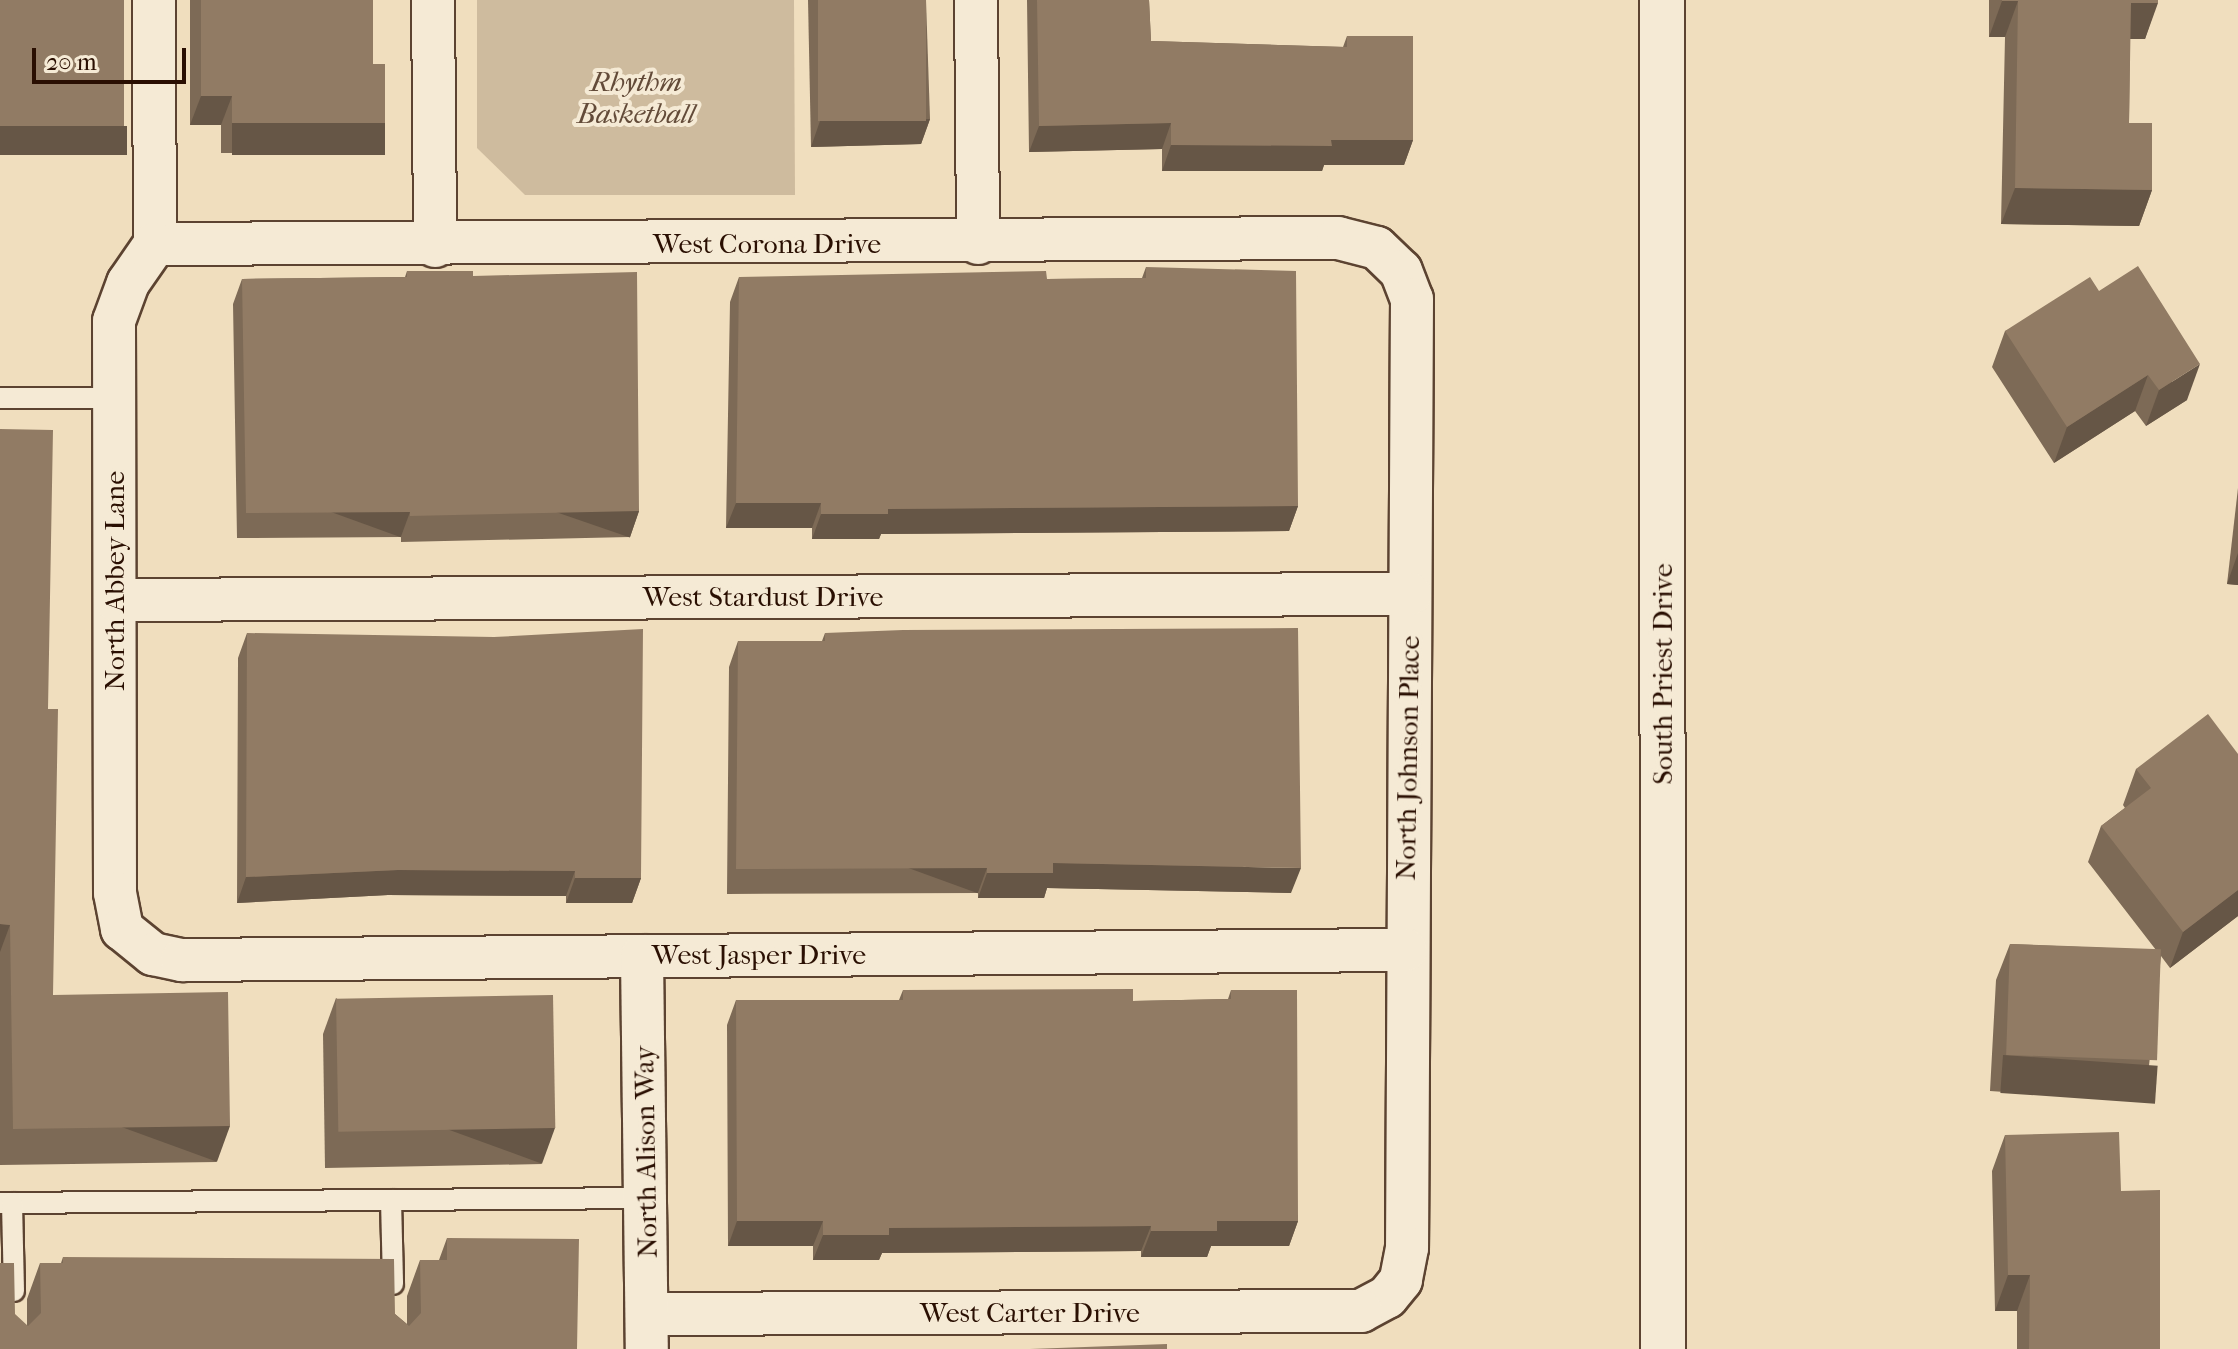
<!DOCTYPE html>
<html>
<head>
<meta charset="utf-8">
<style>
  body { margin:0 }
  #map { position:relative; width:2238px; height:1349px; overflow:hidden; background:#f0debe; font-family:"IM FELL French Canon",serif }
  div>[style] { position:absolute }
  .green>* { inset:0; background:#cebb9e }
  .roads { filter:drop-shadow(2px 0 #5c4331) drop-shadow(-2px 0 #5c4331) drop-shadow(0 2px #5c4331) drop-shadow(0 -2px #5c4331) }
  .service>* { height:20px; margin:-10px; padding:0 10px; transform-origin:10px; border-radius:10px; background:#f5ead5 }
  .minor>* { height:42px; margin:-21px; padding:0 21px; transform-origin:21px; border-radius:21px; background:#f5ead5 }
  .secondary>* { height:44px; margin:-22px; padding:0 22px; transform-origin:22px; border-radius:22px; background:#f5ead5 }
  .wall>* { inset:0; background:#7d6a56 }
  .shaded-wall>* { inset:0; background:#665646; transform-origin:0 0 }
  .building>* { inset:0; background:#917b64; transform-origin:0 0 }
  span { translate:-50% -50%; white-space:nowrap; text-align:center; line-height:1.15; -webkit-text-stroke:8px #f5ead5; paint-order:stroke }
  .park-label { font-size:28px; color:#634b39; font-style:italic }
  .street-label { font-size:28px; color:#2a0f02 }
  .scale { position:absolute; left:32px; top:48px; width:154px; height:36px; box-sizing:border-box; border:4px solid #2a0f02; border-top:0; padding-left:10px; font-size:24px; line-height:28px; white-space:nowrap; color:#2a0f02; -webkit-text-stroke:6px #f5ead5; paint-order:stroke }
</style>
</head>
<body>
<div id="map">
  <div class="green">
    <div style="clip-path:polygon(477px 0,794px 0,795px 195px,525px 195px,477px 148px)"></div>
  </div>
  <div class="roads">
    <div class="service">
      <div style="left:0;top:398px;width:115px"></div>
      <div style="left:391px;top:1200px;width:84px;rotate:88.6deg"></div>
      <div style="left:0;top:1203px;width:647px;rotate:-0.44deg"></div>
      <div style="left:12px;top:1203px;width:88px;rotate:88.7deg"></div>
    </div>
    <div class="minor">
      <div style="left:154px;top:0;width:244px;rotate:89.8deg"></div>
      <div style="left:433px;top:0;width:246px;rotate:89.5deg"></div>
      <div style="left:976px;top:0;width:243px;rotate:89.5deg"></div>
      <div style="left:155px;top:244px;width:1183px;rotate:-0.29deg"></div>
      <div style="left:1338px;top:238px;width:40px;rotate:14.4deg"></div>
      <div style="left:1377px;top:248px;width:33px;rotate:44deg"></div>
      <div style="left:1401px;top:271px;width:30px;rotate:69deg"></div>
      <div style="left:1412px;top:299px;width:949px;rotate:90.3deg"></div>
      <div style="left:1407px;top:1248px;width:33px;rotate:101deg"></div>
      <div style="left:1401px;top:1280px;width:22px;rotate:129deg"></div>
      <div style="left:1387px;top:1297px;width:30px;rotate:152deg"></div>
      <div style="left:1361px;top:1311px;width:714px;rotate:179.76deg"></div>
      <div style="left:155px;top:244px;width:47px;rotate:124.7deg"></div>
      <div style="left:128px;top:283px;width:40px;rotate:110.2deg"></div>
      <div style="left:114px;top:321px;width:572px;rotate:89.9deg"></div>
      <div style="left:115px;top:893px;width:37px;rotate:79deg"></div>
      <div style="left:122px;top:929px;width:40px;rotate:39deg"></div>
      <div style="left:153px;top:954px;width:30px;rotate:12deg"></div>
      <div style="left:182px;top:960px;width:1224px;rotate:-0.47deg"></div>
      <div style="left:116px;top:600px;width:1294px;rotate:-0.27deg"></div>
      <div style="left:642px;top:956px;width:393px;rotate:89.3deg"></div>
    </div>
    <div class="secondary">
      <div style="left:1662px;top:0;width:1349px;rotate:89.96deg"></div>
    </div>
  </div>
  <div class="wall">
    <div style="clip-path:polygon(190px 0,373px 0,373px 64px,375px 153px,221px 153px,221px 125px,190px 125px)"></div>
    <div style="clip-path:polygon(808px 0,926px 0,930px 119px,921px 144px,811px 147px)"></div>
    <div style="clip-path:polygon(1027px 0,1149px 0,1151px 41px,1343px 47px,1347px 36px,1413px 140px,1404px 165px,1324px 165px,1322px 171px,1162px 171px,1162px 149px,1029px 152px)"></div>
    <div style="clip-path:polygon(1989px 0,2158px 0,2145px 39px,2130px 39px,2129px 123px,2152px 190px,2139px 226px,2001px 224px,2005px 37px,1989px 37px)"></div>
    <div style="clip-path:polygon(1146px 267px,1298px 506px,1289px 531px,881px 534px,879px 539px,812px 539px,812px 528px,726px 528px,730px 302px,739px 277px,1047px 279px,1142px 278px)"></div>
    <div style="clip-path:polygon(407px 271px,473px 276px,639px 511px,630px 537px,401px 542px,401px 537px,237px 538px,233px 304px,242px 279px,405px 277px)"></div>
    <div style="clip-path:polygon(2099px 291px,2187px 400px,2146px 426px,2135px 411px,2054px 463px,1992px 367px,2005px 331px)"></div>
    <div style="clip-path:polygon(0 429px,48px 709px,53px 995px,217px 1162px,0 1165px)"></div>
    <div style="clip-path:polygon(2238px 488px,2238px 585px,2227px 584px)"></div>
    <div style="clip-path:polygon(247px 633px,641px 878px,632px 903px,566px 903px,566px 896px,388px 895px,237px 903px,238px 658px)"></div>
    <div style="clip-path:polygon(825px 633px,1291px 893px,1047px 888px,1044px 898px,978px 898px,978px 893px,727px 894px,729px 667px,738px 641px,822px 641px)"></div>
    <div style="clip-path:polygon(2238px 754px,2238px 916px,2170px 968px,2161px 956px,2145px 1102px,1990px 1091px,1996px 980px,2010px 944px,2156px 950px,2088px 862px,2101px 826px,2125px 808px,2123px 805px,2136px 769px)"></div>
    <div style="clip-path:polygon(903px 990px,1133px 1001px,1228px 999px,1231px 990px,1298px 1221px,1289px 1246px,1211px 1246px,1207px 1257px,1141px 1257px,1141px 1251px,882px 1253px,879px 1260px,813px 1260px,813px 1246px,728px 1246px,727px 1025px,736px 1000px,899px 1000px)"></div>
    <div style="clip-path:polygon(336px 998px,542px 1164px,325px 1168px,323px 1034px)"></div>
    <div style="clip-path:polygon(2005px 1135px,2121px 1191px,2160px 1349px,2017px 1349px,2017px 1311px,1995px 1311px,1992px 1171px)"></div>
    <div style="clip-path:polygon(447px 1238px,577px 1349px,0 1349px,27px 1326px,27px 1299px,40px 1263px,61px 1263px,63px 1257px,395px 1314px,407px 1324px,407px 1296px,420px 1260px,439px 1260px)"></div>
  </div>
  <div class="shaded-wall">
    <div style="clip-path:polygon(2002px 1px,2018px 1px,2005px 37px,1989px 37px)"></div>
    <div style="clip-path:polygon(2131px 3px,2158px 3px,2145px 39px,2118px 39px)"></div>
    <div style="clip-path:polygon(201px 96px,232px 96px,221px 125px,190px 125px)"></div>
    <div style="clip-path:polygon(930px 119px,921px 144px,811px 147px,820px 121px)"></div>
    <div style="left:232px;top:123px;width:153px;height:32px"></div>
    <div style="clip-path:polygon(1171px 123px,1162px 149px,1029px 152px,1039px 126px)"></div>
    <div style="left:0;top:126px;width:127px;height:29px"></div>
    <div style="clip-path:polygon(1331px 140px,1413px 140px,1404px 165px,1324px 165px,1322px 171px,1162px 171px,1171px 145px)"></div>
    <div style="clip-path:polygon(2015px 188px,2152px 190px,2139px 226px,2001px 224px)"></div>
    <div style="clip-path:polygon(2200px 364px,2187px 400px,2146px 426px,2159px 390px)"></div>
    <div style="clip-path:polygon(2148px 375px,2135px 411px,2054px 463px,2067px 427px)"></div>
    <div style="clip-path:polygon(736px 503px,821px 503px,812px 528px,726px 528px)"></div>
    <div style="clip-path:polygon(1298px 506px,1289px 531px,881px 534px,879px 539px,812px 539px,821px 514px,888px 509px)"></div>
    <div style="left:639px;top:511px;width:28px;height:229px;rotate:109deg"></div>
    <div style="left:410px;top:512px;width:27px;height:164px;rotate:110deg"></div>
    <div style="clip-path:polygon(2238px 553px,2238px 585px,2227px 584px)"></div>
    <div style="clip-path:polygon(1053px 863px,1301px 868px,1291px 893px,1047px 888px,1044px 898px,978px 898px,987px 873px)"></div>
    <div style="left:987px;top:868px;width:27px;height:251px;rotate:110deg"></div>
    <div style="clip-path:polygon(398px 870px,575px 871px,566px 896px,388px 895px,237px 903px,246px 877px)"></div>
    <div style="clip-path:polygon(575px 878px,641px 878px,632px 903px,566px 903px)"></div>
    <div style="clip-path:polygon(2238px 890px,2238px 916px,2170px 968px,2183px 932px)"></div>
    <div style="clip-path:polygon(0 924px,10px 925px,0 952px)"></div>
    <div style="left:2003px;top:1055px;width:155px;height:38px;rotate:4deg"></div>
    <div style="left:230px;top:1126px;width:38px;height:217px;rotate:110deg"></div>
    <div style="left:555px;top:1128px;width:38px;height:217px;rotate:110deg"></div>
    <div style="clip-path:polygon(737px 1221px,823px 1221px,813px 1246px,728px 1246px)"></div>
    <div style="clip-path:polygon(1217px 1221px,1298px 1221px,1289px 1246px,1211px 1246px,1207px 1257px,1141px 1257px,1151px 1231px)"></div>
    <div style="clip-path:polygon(1151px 1226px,1141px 1251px,882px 1253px,879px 1260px,813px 1260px,823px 1235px,889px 1228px)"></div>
    <div style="clip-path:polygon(2008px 1275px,2030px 1275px,2017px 1311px,1995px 1311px)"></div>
  </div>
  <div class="building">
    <div style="left:0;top:0;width:124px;height:126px"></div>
    <div style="clip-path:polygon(201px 0,373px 0,373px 64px,385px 64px,385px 123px,232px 123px,232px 96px,201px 96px)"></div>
    <div style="left:818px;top:0;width:108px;height:121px"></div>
    <div style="clip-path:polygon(1037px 0,1149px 0,1151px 41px,1347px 47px,1347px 36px,1413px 36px,1413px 140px,1331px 140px,1332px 146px,1171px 145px,1171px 123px,1039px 126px)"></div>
    <div style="clip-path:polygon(2002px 0,2158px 0,2158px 3px,2131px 3px,2129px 123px,2152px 123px,2152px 190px,2015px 188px,2018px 1px,2002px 1px)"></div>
    <div style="clip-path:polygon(2138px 266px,2200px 364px,2159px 390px,2148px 375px,2067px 427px,2005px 331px,2090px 277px,2099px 291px)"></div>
    <div style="clip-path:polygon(1146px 267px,1296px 271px,1298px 506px,888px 509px,888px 514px,821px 514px,821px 503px,736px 503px,739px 277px,1046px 271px,1047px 279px,1146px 278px)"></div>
    <div style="clip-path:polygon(407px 271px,473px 271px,473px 276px,637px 272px,639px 511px,410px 516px,410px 512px,246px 513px,242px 279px,407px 277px)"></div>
    <div style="clip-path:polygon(0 429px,53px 430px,48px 709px,58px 709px,53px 995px,228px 992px,230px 1126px,13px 1129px,10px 925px,0 924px)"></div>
    <div style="clip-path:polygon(1298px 628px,1301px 868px,1053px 863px,1053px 873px,987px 873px,987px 868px,736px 869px,738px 641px,825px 641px,825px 633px,903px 630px)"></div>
    <div style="clip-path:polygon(643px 629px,641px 878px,575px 878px,575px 871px,398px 870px,246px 877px,247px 633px,494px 637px)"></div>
    <div style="clip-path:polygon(2208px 714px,2238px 754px,2238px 890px,2183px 932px,2101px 826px,2151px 788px,2136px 769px)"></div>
    <div style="left:2010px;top:944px;width:151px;height:111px;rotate:2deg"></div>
    <div style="clip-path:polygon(1133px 989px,1133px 1001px,1231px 999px,1231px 990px,1297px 990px,1298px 1221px,1217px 1221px,1217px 1231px,1151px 1231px,1151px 1226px,889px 1228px,889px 1235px,823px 1235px,823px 1221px,737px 1221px,736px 1000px,903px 1000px,903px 990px)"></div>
    <div style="left:553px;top:995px;width:133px;height:217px;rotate:89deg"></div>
    <div style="clip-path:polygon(2119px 1132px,2121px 1191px,2160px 1190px,2160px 1349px,2029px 1349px,2030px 1275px,2008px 1275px,2005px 1135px)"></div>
    <div style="clip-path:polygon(447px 1238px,579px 1239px,577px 1349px,0 1349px,0 1263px,14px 1263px,15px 1314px,28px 1326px,41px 1313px,40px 1263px,63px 1263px,63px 1257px,394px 1259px,395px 1314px,409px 1326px,421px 1313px,420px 1260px,447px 1260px)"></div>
    <div style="clip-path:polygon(1167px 1344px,1167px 1349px,1030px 1349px)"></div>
  </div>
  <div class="park-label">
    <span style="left:636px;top:98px">Rhythm<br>Basketball</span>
  </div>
  <div class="street-label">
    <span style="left:767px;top:244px">West Corona Drive</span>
    <span style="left:115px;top:581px;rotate:-90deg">North Abbey Lane</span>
    <span style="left:763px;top:597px">West Stardust Drive</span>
    <span style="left:1663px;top:674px;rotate:-90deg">South Priest Drive</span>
    <span style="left:1408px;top:758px;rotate:-89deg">North Johnson Place</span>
    <span style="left:759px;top:955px">West Jasper Drive</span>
    <span style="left:646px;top:1152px;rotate:-91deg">North Alison Way</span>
    <span style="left:1030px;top:1313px">West Carter Drive</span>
  </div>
  <div class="scale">20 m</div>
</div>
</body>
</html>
